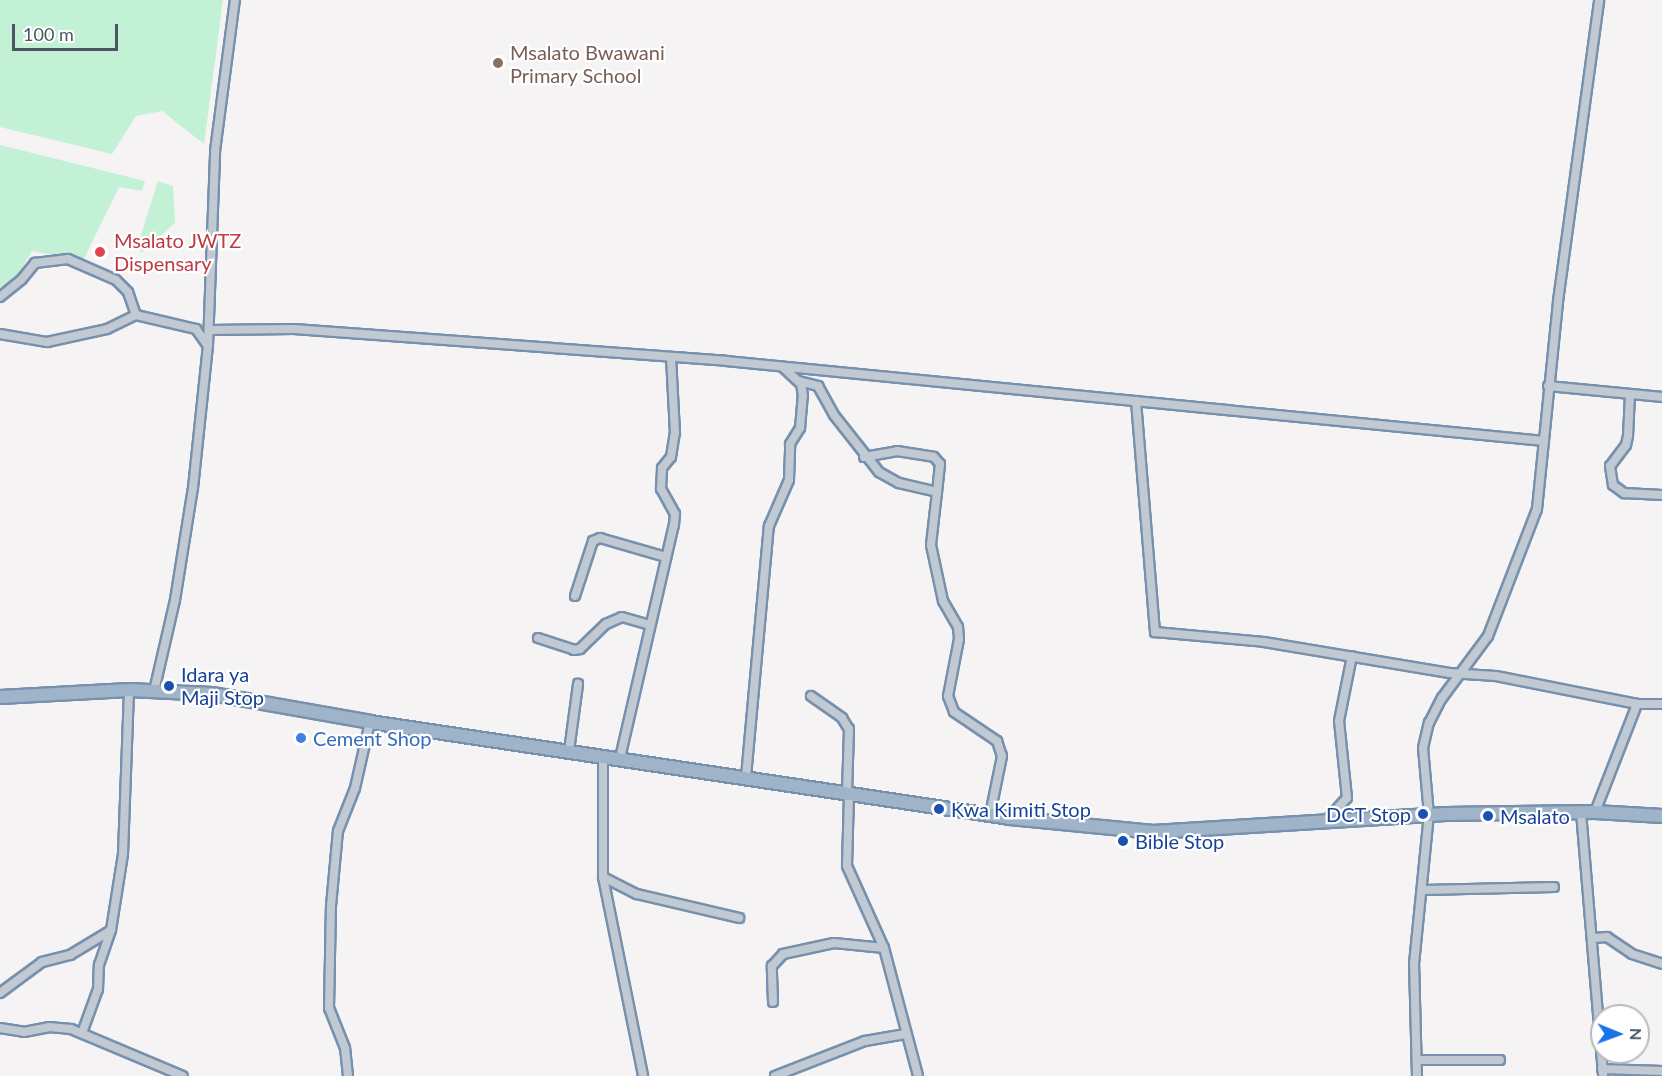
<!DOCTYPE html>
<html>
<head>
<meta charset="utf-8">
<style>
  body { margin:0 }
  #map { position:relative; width:1662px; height:1076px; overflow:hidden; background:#f5f3f3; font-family:Lato,sans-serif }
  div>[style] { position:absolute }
  .green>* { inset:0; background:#c3f1d5 }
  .roads { filter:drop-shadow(2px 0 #7690ad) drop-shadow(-2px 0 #7690ad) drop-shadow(0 2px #7690ad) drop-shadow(0 -2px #7690ad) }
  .minor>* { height:8px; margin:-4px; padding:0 4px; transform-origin:4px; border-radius:4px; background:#c1cad2 }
  .trunk>* { height:12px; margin:-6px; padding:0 6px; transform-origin:6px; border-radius:6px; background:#9fb4c9 }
  .dots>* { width:16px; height:16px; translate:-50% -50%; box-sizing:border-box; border:3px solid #fff; border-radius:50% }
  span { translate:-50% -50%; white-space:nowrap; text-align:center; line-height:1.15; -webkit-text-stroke:4.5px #fff; paint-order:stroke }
  .education-label { font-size:20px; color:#785e54 }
  .left { translate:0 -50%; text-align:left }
  .health-label { font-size:20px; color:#be3a42 }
  .transit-label { font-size:20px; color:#164399 }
  .right { translate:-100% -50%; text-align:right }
  .shop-label { font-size:20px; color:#366cbe }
  .north { position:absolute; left:1590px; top:1004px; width:60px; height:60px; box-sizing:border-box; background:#fff; border:2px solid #b7bbc0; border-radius:50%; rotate:91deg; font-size:16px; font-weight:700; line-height:24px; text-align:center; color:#4a5661 }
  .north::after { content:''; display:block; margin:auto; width:21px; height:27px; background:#1a73e8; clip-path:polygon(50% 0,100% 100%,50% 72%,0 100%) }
  .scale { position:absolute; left:12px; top:24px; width:106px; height:27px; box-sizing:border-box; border:3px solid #4a5661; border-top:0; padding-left:8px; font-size:18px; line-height:21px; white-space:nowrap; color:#4a5661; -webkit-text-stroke:4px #fff; paint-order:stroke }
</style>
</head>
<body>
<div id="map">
  <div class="green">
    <div style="clip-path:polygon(0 0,223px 0,204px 144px,162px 111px,136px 116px,112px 154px,0 127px)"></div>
    <div style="clip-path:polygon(0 145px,145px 181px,142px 191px,119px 187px,83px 261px,32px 251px,17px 277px,0 288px)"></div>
    <div style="clip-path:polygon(158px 181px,173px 186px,175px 223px,141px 253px,140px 238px)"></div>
  </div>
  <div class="roads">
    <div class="minor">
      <div style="left:0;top:297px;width:28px;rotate:-39deg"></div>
      <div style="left:22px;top:279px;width:21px;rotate:-51deg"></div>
      <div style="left:35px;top:263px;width:33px;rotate:-7deg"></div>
      <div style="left:68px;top:259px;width:52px;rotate:23.6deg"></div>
      <div style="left:116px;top:280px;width:17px;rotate:45deg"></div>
      <div style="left:128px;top:292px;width:24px;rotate:71deg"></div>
      <div style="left:136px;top:315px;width:62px;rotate:13.1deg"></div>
      <div style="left:196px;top:329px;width:19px;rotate:55deg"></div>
      <div style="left:209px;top:330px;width:85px;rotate:-0.7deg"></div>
      <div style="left:294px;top:329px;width:433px;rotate:4.2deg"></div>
      <div style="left:726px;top:361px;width:822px;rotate:5.59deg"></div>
      <div style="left:0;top:334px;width:48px;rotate:9.7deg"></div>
      <div style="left:47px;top:342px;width:61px;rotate:-12.2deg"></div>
      <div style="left:107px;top:329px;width:32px;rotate:-26deg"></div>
      <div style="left:799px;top:381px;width:20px;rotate:15deg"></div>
      <div style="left:818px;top:386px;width:33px;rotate:61deg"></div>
      <div style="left:834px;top:415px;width:73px;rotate:51.7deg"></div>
      <div style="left:879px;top:472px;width:23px;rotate:29deg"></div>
      <div style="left:899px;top:483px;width:39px;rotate:13deg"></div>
      <div style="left:937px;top:492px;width:53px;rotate:96.5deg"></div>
      <div style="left:931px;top:545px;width:57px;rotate:77.9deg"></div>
      <div style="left:943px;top:601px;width:30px;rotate:60deg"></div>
      <div style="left:958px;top:627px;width:12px;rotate:85deg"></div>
      <div style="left:959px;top:639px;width:58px;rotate:100.9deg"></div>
      <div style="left:948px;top:696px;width:17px;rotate:69deg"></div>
      <div style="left:954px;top:712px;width:52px;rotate:34deg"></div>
      <div style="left:997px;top:741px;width:16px;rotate:72deg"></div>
      <div style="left:1002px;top:756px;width:60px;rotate:101.5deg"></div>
      <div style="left:1548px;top:386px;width:115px;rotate:5.5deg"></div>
      <div style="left:1630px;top:394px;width:42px;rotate:92.7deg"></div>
      <div style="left:1628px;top:436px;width:9px;rotate:103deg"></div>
      <div style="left:1626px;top:445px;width:26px;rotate:127deg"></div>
      <div style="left:1610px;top:466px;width:19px;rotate:81deg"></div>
      <div style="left:1613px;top:485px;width:14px;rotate:36deg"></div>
      <div style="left:1624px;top:493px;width:38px;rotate:3deg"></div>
      <div style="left:1136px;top:401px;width:232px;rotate:85.3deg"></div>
      <div style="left:1155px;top:632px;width:109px;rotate:5.2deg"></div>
      <div style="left:1264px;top:642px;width:188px;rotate:9.5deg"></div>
      <div style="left:1449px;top:673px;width:47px;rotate:3.7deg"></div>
      <div style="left:1496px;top:676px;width:144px;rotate:11.2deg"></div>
      <div style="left:1637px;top:704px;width:25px"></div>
      <div style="left:864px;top:457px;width:34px;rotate:-10deg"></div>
      <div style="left:897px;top:451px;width:37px;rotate:9deg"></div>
      <div style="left:934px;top:457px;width:9px;rotate:49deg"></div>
      <div style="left:940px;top:464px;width:28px;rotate:96deg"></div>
      <div style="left:575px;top:596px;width:58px;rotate:-71.9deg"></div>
      <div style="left:593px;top:541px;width:8px;rotate:-23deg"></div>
      <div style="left:600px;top:538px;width:69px;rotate:16.1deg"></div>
      <div style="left:538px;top:638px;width:38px;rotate:18deg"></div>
      <div style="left:574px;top:650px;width:6px;rotate:-9deg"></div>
      <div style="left:580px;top:649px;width:36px;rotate:-44deg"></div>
      <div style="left:606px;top:624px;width:17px;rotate:-24deg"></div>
      <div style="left:622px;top:617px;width:29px;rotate:16deg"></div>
      <div style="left:154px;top:691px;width:93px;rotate:-77deg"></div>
      <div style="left:175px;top:600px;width:113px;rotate:-80.9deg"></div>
      <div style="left:193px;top:488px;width:143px;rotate:-84deg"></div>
      <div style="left:208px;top:346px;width:195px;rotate:-87.9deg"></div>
      <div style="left:215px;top:151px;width:152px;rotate:-82.5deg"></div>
      <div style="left:811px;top:696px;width:38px;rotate:35deg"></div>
      <div style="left:842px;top:718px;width:13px;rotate:58deg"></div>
      <div style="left:849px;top:729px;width:65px;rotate:91.8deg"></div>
      <div style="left:569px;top:751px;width:68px;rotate:-82.3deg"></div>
      <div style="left:603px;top:756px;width:121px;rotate:90deg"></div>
      <div style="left:603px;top:877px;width:203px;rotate:78.6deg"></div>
      <div style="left:620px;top:758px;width:239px;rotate:-77deg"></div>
      <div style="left:674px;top:525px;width:11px;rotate:-85deg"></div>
      <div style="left:675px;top:514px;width:29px;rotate:-119deg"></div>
      <div style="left:661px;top:489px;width:21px;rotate:-87deg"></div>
      <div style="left:662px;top:468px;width:14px;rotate:-51deg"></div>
      <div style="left:671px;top:457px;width:24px;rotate:-81deg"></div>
      <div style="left:675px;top:433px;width:76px;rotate:-93deg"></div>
      <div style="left:746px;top:777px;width:252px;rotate:-84.8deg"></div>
      <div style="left:769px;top:526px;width:50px;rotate:-66.5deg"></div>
      <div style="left:789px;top:480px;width:36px;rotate:-88deg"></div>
      <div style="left:790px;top:444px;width:19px;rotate:-58deg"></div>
      <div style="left:800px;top:428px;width:32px;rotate:-85deg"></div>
      <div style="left:803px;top:396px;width:12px;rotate:-99deg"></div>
      <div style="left:801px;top:384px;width:25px;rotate:-137deg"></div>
      <div style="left:849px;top:794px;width:72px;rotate:91.6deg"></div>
      <div style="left:847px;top:866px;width:90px;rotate:65.7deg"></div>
      <div style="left:884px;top:948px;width:132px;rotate:75.1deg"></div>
      <div style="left:1581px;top:812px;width:265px;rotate:85.2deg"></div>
      <div style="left:1595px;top:812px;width:116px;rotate:-68.7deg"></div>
      <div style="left:1326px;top:821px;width:31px;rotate:-48deg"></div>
      <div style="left:1347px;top:798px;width:77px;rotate:-95.9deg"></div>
      <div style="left:1339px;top:721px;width:66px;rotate:-78.7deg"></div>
      <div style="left:603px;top:877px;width:38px;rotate:27deg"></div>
      <div style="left:637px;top:894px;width:105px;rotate:13.2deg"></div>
      <div style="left:1424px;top:890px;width:130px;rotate:-1.3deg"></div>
      <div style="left:1594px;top:938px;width:13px;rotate:-4deg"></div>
      <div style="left:1607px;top:937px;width:30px;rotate:34deg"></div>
      <div style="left:1632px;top:954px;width:32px;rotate:18deg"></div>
      <div style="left:0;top:993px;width:52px;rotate:-36.4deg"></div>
      <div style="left:42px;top:962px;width:29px;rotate:-14deg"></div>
      <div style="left:70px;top:955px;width:47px;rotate:-31deg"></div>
      <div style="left:773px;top:1002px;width:36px;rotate:-92deg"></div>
      <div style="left:772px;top:966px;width:16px;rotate:-47deg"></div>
      <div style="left:783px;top:954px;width:52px;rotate:-12.2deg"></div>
      <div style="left:834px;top:943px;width:50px;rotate:5.7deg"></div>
      <div style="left:0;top:1028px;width:24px;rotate:9deg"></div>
      <div style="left:24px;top:1032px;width:25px;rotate:-11deg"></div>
      <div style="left:49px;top:1027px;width:22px;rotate:5deg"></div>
      <div style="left:71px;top:1029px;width:121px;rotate:22.8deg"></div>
      <div style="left:82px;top:1033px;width:47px;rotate:-70deg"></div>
      <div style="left:98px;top:989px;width:24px;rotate:-88deg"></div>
      <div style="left:99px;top:965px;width:37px;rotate:-71deg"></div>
      <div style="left:111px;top:930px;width:77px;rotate:-81deg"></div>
      <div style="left:123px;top:854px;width:164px;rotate:-87.9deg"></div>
      <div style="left:1417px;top:1060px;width:83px"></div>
      <div style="left:1602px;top:1069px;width:60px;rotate:1.9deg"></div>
      <div style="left:348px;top:1076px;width:28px;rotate:-96deg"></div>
      <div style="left:345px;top:1048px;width:43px;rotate:-111.8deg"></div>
      <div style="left:329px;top:1008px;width:102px;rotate:-88.9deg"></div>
      <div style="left:331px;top:906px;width:75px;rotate:-84.7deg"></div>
      <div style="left:338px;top:831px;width:46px;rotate:-68.4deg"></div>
      <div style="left:355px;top:788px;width:68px;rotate:-77.2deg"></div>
      <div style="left:775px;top:1076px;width:97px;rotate:-21.3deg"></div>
      <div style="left:865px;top:1041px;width:41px;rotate:-9.9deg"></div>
      <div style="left:1417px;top:1076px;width:112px;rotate:-91.5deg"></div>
      <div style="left:1414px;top:964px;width:150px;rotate:-84.3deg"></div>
      <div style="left:1429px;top:815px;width:67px;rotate:-95.1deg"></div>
      <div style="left:1423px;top:748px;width:26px;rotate:-77deg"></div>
      <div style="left:1429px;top:723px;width:28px;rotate:-63deg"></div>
      <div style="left:1442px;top:698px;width:77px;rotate:-53.4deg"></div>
      <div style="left:1488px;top:636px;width:136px;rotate:-68.9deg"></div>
      <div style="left:1537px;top:509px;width:209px;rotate:-84.2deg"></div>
      <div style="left:1558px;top:301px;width:304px;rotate:-82.2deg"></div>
    </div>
    <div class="trunk">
      <div style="left:0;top:697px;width:129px;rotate:-3.1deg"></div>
      <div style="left:129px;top:690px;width:83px;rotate:2.8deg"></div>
      <div style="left:212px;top:694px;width:160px;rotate:10deg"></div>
      <div style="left:370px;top:722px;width:647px;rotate:8.53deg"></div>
      <div style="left:1010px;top:818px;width:144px;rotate:5.6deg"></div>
      <div style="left:1153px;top:832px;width:293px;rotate:-3.5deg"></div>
      <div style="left:1445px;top:814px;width:150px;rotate:-0.8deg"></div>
      <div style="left:1595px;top:812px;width:67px;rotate:3.4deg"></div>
    </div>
  </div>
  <div class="dots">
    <div style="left:498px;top:63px;background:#8d6e63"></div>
    <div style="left:100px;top:252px;background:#e0444e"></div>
    <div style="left:169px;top:686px;background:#1a4fb4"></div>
    <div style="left:301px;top:738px;background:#3f7fe0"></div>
    <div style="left:939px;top:809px;background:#1a4fb4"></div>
    <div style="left:1423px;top:814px;background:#1a4fb4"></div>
    <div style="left:1488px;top:816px;background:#1a4fb4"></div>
    <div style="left:1123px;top:841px;background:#1a4fb4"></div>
  </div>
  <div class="education-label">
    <span class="left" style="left:510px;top:64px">Msalato Bwawani<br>Primary School</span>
  </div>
  <div class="health-label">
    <span class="left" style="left:114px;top:252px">Msalato JWTZ<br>Dispensary</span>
  </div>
  <div class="transit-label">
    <span class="left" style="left:181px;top:686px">Idara ya<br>Maji Stop</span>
    <span class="left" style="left:951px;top:809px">Kwa Kimiti Stop</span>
    <span class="right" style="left:1411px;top:814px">DCT Stop</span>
    <span class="left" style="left:1500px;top:816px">Msalato</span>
    <span class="left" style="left:1135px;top:841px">Bible Stop</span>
  </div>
  <div class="shop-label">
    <span class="left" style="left:313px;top:738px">Cement Shop</span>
  </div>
  <div class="north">N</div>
  <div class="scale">100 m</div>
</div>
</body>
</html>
